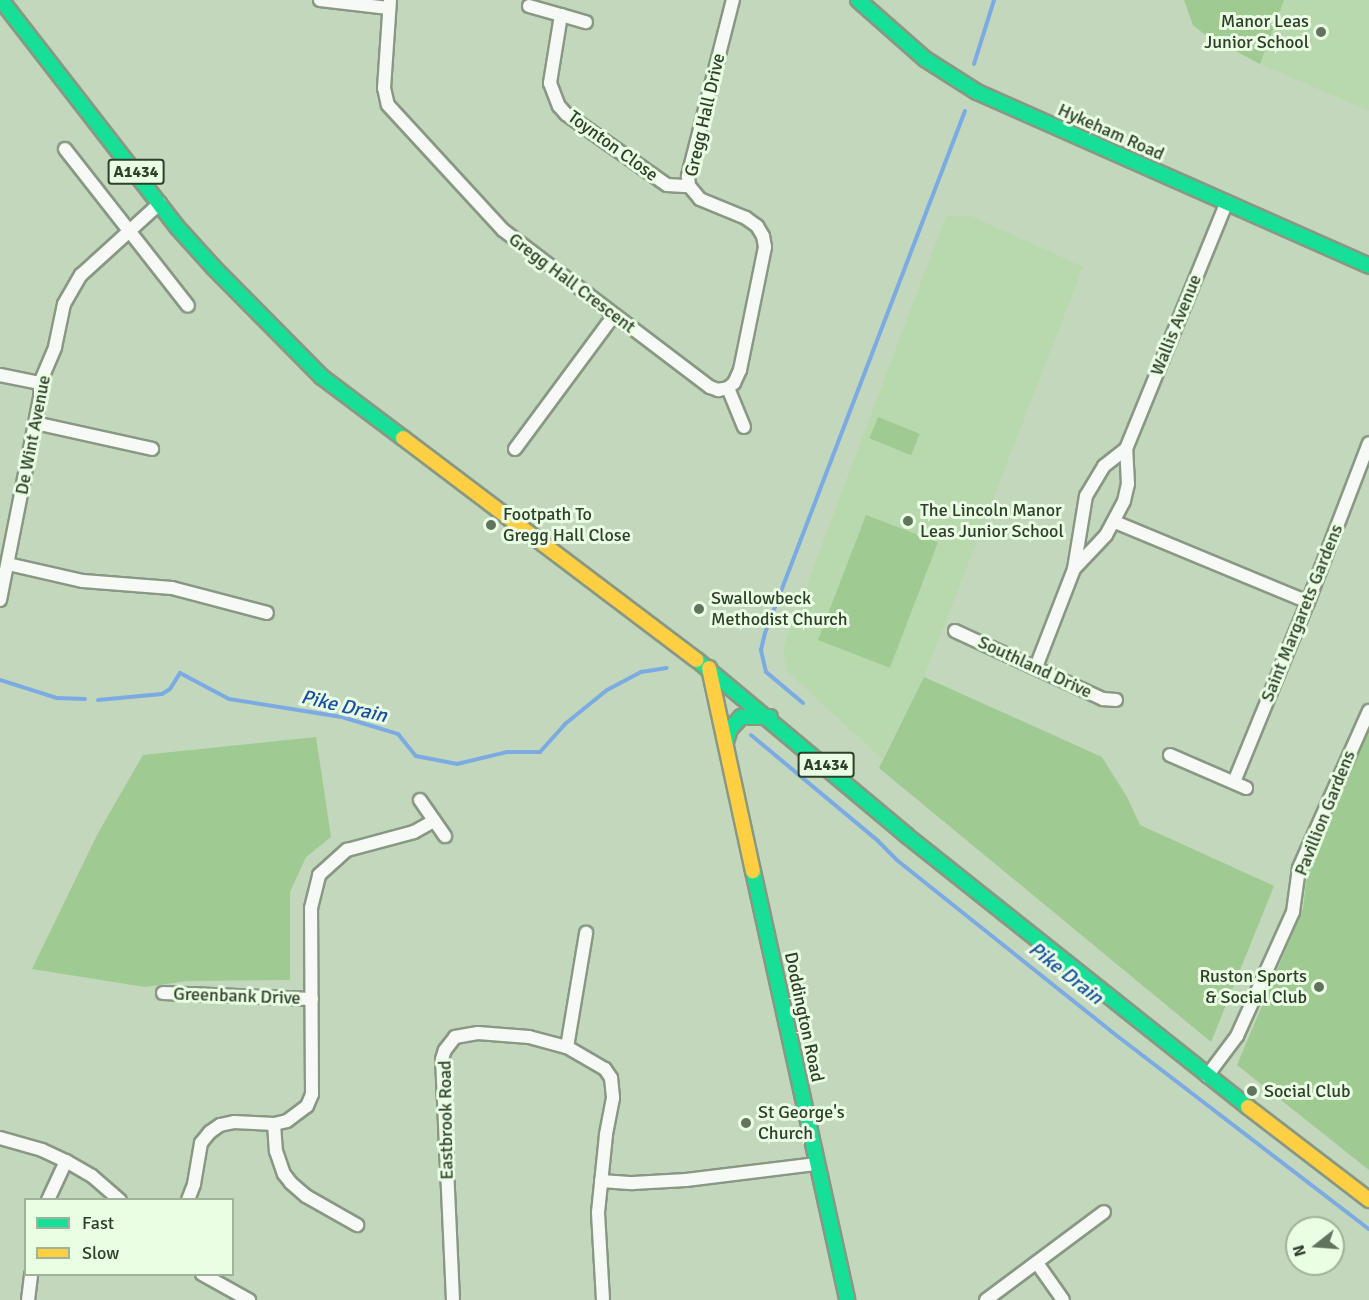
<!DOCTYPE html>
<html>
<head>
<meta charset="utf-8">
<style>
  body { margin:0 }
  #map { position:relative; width:1369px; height:1300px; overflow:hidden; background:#c2d7bc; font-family:Signika,sans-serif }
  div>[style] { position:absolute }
  .built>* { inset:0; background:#b7d9ad }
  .green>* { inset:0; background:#9fca92; transform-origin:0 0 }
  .stream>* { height:4px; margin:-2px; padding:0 2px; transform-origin:2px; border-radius:2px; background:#7babe2 }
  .roads { filter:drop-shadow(2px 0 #889883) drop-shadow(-2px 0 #889883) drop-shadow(0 2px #889883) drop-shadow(0 -2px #889883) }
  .street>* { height:12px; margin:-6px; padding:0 6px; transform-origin:6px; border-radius:6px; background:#f6f9f5 }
  .fast>* { height:14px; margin:-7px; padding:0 7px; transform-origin:7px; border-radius:7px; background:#16e098 }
  .slow>* { height:14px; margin:-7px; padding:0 7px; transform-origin:7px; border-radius:7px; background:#ffcf43 }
  .dots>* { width:16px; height:16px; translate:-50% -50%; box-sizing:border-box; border:3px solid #eafee4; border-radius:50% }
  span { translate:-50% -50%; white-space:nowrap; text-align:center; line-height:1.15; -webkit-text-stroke:6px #eafee4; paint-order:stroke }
  .shield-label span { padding:2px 4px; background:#eafee4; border:2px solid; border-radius:4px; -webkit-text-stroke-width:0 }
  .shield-label { font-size:16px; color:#303f2b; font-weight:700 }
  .poi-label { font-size:18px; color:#303f2b }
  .right { translate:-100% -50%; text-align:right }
  .left { translate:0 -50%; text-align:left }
  .street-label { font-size:18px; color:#303f2b }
  .water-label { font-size:20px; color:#184fa0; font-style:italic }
  .legend { position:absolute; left:24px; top:1198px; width:210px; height:78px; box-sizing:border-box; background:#eafee4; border:2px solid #a0b29a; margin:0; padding:8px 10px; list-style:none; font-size:18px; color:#303f2b }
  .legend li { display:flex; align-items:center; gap:12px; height:30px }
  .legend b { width:30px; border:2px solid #a0b29a }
  .north { position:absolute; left:1285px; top:1216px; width:60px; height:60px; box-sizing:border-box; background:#eafee4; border:2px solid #a0b29a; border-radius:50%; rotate:253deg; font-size:16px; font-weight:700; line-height:24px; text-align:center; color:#303f2b }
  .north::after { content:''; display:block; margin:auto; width:21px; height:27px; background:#63745e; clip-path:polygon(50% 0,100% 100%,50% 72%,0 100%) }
</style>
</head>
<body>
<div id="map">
  <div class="built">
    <div style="clip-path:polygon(1284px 0,1369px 0,1369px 111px,1260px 64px)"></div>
    <div style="clip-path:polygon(946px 216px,971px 216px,1083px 267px,924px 677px,882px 759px,787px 671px,783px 648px)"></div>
  </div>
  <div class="green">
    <div style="clip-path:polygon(1184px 0,1284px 0,1260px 64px,1204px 34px,1193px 25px)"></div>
    <div style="left:878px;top:417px;width:45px;height:23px;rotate:22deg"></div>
    <div style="left:866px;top:515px;width:77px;height:134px;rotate:21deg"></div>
    <div style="clip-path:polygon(924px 677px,1102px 757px,1127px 797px,1140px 825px,1274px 886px,1211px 1042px,879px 768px)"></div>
    <div style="clip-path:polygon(1369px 728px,1369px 1170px,1237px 1065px,1303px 909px,1307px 874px)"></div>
    <div style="clip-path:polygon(316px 737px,331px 837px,306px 857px,290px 892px,290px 980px,187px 981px,145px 987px,32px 969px,98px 833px,143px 755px)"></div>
  </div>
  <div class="stream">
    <div style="left:974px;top:64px;width:67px;rotate:-72.6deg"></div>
    <div style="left:0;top:680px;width:60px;rotate:17.5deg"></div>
    <div style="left:57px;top:698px;width:28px;rotate:2deg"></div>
    <div style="left:98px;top:700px;width:64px;rotate:-5.4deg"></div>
    <div style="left:162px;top:694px;width:9px;rotate:-32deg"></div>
    <div style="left:170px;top:689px;width:19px;rotate:-58deg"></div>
    <div style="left:180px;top:673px;width:55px;rotate:28deg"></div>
    <div style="left:229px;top:699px;width:114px;rotate:9.1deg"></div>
    <div style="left:342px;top:717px;width:59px;rotate:16.9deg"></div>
    <div style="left:398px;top:734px;width:28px;rotate:51deg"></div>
    <div style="left:416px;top:756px;width:42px;rotate:11deg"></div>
    <div style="left:457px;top:764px;width:51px;rotate:-13.5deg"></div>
    <div style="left:507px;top:752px;width:33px"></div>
    <div style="left:540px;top:752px;width:38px;rotate:-48deg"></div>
    <div style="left:565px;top:724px;width:54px;rotate:-39deg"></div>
    <div style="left:607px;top:690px;width:38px;rotate:-28deg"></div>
    <div style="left:641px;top:672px;width:26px;rotate:-9deg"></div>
    <div style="left:803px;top:703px;width:48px;rotate:-140deg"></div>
    <div style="left:766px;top:672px;width:23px;rotate:-103deg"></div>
    <div style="left:761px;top:650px;width:17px;rotate:-77deg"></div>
    <div style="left:765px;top:633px;width:559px;rotate:-69.04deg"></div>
    <div style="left:751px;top:735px;width:165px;rotate:39.8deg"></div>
    <div style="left:878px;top:841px;width:28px;rotate:45deg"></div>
    <div style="left:898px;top:861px;width:274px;rotate:38.6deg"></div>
    <div style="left:1112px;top:1032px;width:324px;rotate:37.5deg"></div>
  </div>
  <div class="roads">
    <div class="street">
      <div style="left:320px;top:0;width:69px;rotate:6.6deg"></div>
      <div style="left:390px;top:0;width:88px;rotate:93.9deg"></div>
      <div style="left:384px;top:88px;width:17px;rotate:77deg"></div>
      <div style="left:388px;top:105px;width:170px;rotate:47.4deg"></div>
      <div style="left:503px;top:230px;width:260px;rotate:37.2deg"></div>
      <div style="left:710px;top:387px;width:9px;rotate:21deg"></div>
      <div style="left:718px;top:390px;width:10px;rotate:-11deg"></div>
      <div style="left:728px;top:388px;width:8px;rotate:-40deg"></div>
      <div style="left:734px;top:383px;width:14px;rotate:-65deg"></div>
      <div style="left:740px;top:370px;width:126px;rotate:-78.5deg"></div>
      <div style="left:765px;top:247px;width:11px;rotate:-100deg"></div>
      <div style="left:763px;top:236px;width:12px;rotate:-121deg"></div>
      <div style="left:757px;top:226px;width:14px;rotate:-144deg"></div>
      <div style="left:746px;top:218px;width:50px;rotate:-157.6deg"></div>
      <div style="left:700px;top:199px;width:17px;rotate:-130deg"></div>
      <div style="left:689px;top:186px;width:10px;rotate:-96deg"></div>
      <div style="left:688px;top:176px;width:182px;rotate:-75.7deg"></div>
      <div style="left:529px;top:6px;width:33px;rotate:16deg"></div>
      <div style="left:561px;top:15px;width:69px;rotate:99.2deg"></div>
      <div style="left:550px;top:83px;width:25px;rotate:69deg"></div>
      <div style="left:559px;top:106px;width:11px;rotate:49deg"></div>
      <div style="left:566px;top:114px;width:123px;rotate:35.1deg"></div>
      <div style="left:667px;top:185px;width:22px;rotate:3deg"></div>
      <div style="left:561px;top:15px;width:26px;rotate:16deg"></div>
      <div style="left:65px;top:149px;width:199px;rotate:51.9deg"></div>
      <div style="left:0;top:375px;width:41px;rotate:11.3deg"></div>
      <div style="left:728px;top:388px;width:42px;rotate:67.7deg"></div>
      <div style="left:35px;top:423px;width:120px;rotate:12.5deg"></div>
      <div style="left:515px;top:449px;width:167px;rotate:-53.5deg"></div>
      <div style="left:1115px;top:522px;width:209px;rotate:22.5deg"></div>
      <div style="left:8px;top:564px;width:77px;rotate:12.8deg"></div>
      <div style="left:83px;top:581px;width:89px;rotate:4.5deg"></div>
      <div style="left:172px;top:588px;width:98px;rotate:14.7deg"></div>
      <div style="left:1074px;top:569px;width:74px;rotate:-80.7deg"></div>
      <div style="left:1086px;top:496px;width:35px;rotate:-59deg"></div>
      <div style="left:1104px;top:466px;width:28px;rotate:-38deg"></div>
      <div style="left:1126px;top:449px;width:267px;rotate:-67.8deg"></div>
      <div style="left:0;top:600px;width:206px;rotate:-78.8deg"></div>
      <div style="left:40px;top:398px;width:15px;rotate:-90deg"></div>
      <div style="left:40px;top:383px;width:39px;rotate:-67deg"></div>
      <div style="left:55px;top:347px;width:44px;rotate:-78.2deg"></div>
      <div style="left:64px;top:304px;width:34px;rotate:-60deg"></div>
      <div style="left:81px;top:275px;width:107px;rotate:-42.3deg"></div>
      <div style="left:955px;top:631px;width:163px;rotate:24.7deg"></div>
      <div style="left:1103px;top:699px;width:13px;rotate:4deg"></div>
      <div style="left:1036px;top:667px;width:105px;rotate:-68.8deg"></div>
      <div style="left:1074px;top:569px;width:47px;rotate:-46.7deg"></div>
      <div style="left:1106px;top:535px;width:38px;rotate:-62deg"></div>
      <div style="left:1124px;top:501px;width:17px;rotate:-77deg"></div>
      <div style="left:1128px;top:484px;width:35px;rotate:-93deg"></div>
      <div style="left:1170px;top:755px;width:83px;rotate:23.5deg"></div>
      <div style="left:1234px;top:782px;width:195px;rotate:-67.7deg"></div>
      <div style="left:1308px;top:602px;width:170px;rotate:-69deg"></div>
      <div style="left:420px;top:800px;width:44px;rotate:55.2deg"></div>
      <div style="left:163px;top:993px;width:149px;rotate:2.3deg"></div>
      <div style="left:567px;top:1047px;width:116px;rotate:-80.5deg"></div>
      <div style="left:1207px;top:1076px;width:50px;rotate:-53.1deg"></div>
      <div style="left:1237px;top:1036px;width:136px;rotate:-65.7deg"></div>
      <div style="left:1293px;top:912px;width:44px;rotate:-82.2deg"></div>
      <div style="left:1299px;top:868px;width:172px;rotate:-66deg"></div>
      <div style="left:274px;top:1124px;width:27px;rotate:86deg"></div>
      <div style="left:276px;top:1151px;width:24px;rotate:71deg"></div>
      <div style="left:284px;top:1174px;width:11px;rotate:52deg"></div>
      <div style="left:291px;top:1183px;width:20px;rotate:41deg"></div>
      <div style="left:306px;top:1196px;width:59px;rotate:29.6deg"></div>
      <div style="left:0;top:1138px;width:44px;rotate:15.9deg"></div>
      <div style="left:42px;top:1150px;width:26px;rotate:25deg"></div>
      <div style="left:66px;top:1161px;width:30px;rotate:30deg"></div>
      <div style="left:92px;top:1176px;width:37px;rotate:41deg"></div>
      <div style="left:601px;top:1181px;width:32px;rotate:4deg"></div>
      <div style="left:633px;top:1183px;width:53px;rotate:-3.2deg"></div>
      <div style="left:686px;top:1180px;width:132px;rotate:-7deg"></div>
      <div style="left:48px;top:1200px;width:43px;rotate:-65.2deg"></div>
      <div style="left:188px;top:1200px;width:17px;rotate:-69deg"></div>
      <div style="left:194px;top:1184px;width:42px;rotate:-80.3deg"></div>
      <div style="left:201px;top:1143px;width:14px;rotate:-51deg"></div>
      <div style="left:210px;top:1132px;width:12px;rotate:-35deg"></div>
      <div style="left:220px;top:1125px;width:14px;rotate:-12deg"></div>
      <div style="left:234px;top:1122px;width:40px;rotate:2.9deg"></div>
      <div style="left:274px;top:1124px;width:13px;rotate:-13deg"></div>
      <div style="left:287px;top:1121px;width:25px;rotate:-37deg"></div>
      <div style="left:307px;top:1106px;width:13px;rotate:-67deg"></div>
      <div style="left:312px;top:1094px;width:186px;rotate:-90.3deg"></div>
      <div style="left:311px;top:908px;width:34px;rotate:-76deg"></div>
      <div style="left:319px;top:875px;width:38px;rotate:-42deg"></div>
      <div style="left:347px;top:850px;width:69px;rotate:-15deg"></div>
      <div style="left:414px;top:832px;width:23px;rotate:-29deg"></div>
      <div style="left:1037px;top:1263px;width:45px;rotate:54.9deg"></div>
      <div style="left:202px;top:1274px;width:54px;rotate:29deg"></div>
      <div style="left:28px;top:1300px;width:26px;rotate:-83deg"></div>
      <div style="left:453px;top:1300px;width:241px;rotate:-92.6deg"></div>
      <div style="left:442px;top:1059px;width:9px;rotate:-72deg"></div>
      <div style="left:445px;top:1050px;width:16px;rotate:-52deg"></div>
      <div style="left:455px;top:1037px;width:23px;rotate:-10deg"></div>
      <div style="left:478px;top:1033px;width:51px;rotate:4.5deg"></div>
      <div style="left:529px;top:1037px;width:39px;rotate:15deg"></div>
      <div style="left:567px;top:1047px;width:44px;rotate:30.1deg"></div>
      <div style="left:605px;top:1069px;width:11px;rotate:56deg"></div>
      <div style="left:611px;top:1078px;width:20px;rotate:84deg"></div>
      <div style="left:613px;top:1098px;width:38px;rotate:101deg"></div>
      <div style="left:606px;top:1135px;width:78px;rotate:95.9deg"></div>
      <div style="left:598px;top:1213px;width:87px;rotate:86.7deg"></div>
      <div style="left:986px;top:1300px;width:147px;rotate:-36.7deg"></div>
    </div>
    <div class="fast">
      <div style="left:1px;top:0;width:287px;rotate:52.2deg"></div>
      <div style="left:177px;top:227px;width:55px;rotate:47.9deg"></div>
      <div style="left:214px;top:268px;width:153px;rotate:45.3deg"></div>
      <div style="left:322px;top:377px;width:101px;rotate:37deg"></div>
      <div style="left:858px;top:0;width:89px;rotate:41.4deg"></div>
      <div style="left:925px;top:59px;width:62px;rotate:32.4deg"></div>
      <div style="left:977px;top:92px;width:429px;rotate:23.9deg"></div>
      <div style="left:697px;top:660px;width:273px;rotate:39.9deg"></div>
      <div style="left:906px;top:835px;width:437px;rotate:38.5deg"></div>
      <div style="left:726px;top:742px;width:14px;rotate:-73deg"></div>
      <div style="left:730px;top:729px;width:16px;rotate:-47deg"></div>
      <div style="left:741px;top:717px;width:29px"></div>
      <div style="left:753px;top:871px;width:439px;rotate:77.6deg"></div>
    </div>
    <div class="slow">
      <div style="left:403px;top:438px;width:368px;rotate:37.1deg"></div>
      <div style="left:709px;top:668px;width:208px;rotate:77.8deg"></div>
      <div style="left:1248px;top:1107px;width:153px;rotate:37.5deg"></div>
    </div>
  </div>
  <div class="dots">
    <div style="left:1321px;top:32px;background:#63745e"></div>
    <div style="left:908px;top:521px;background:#63745e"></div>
    <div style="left:491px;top:525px;background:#63745e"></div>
    <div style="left:699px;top:609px;background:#63745e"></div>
    <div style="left:1319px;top:987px;background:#63745e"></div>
    <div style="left:1252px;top:1091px;background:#63745e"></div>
    <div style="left:746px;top:1123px;background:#63745e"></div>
  </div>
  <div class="shield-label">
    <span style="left:136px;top:172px">A1434</span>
    <span style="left:826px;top:765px">A1434</span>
  </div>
  <div class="poi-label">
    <span class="right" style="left:1309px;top:32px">Manor Leas<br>Junior School</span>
    <span class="left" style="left:920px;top:521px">The Lincoln Manor<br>Leas Junior School</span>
    <span class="left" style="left:503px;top:525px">Footpath To<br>Gregg Hall Close</span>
    <span class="left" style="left:711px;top:609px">Swallowbeck<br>Methodist Church</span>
    <span class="right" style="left:1307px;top:987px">Ruston Sports<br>&amp; Social Club</span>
    <span class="left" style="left:1264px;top:1091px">Social Club</span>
    <span class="left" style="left:758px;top:1123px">St George's<br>Church</span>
  </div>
  <div class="street-label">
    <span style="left:705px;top:115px;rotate:-77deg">Gregg Hall Drive</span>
    <span style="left:1111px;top:132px;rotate:24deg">Hykeham Road</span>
    <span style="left:613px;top:146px;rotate:36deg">Toynton Close</span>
    <span style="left:572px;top:283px;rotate:37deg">Gregg Hall Crescent</span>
    <span style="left:1176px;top:325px;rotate:-68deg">Wallis Avenue</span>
    <span style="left:33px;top:435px;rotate:-79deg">De Wint Avenue</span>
    <span style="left:1302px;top:613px;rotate:-68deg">Saint Margarets Gardens</span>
    <span style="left:1035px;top:667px;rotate:25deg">Southland Drive</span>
    <span style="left:1325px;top:813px;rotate:-68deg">Pavillion Gardens</span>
    <span style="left:237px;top:996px;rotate:2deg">Greenbank Drive</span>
    <span style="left:804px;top:1017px;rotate:78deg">Doddington Road</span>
    <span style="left:446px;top:1120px;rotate:-91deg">Eastbrook Road</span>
  </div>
  <div class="water-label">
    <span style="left:344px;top:706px;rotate:13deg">Pike Drain</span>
    <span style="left:1066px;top:973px;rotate:38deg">Pike Drain</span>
  </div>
  <ul class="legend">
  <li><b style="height:8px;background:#16e098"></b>Fast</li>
  <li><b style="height:8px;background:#ffcf43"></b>Slow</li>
  </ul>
  <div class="north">N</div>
</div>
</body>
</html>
